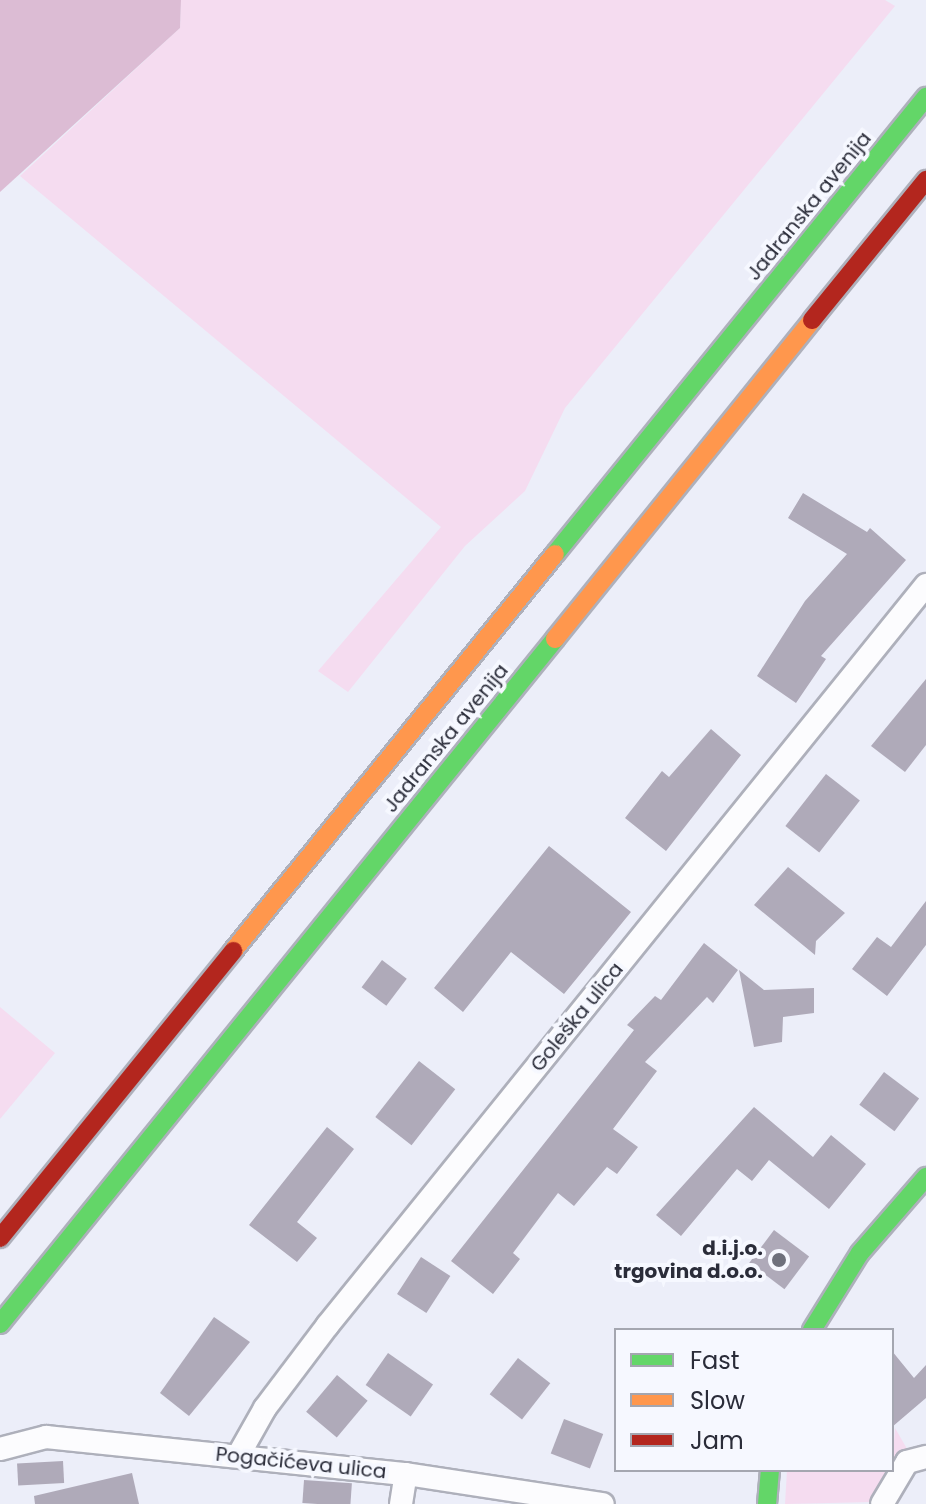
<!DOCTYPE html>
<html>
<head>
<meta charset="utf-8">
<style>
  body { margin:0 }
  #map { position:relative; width:926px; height:1504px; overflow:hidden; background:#eceef9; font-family:Poppins,sans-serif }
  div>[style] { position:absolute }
  .green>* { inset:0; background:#f5dcf0 }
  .forest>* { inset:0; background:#dcbcd4 }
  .building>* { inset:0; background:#afaab9; transform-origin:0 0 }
  .roads { filter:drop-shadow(2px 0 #aeb0bb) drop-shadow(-2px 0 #aeb0bb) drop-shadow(0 2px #aeb0bb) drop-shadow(0 -2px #aeb0bb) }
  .street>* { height:22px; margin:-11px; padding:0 11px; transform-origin:11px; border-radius:11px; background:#fcfcfe }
  .fast>* { height:18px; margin:-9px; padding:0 9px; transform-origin:9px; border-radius:9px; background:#63d668 }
  .slow>* { height:18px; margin:-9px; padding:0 9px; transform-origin:9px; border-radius:9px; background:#ff974d }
  .jam>* { height:18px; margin:-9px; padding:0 9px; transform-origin:9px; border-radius:9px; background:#b3261e }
  .dots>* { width:22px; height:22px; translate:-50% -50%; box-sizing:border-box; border:4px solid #f6f8ff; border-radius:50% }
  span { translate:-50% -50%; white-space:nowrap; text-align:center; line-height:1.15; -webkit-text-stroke:8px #f6f8ff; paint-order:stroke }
  .street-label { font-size:20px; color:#2a2c39 }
  .poi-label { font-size:20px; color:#2a2c39; font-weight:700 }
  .right { translate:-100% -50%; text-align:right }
  .legend { position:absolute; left:614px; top:1328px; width:280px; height:144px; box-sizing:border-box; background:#f6f8ff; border:2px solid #a4a6b0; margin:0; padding:10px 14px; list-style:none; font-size:24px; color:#2a2c39 }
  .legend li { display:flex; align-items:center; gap:16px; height:40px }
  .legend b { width:40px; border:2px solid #a4a6b0 }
</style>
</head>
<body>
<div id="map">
  <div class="green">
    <div style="clip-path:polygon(181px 0,885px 0,895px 6px,565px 408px,525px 491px,465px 546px,348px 692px,318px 671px,441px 527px,20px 176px,180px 28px)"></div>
    <div style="clip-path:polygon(0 1007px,55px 1053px,0 1119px)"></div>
    <div style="clip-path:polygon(895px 1428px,910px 1454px,872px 1502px,785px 1504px,787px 1470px,892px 1470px)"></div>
  </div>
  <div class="forest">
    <div style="clip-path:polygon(0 0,181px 0,180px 28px,0 192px)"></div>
  </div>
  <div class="building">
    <div style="clip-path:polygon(803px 493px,867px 532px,870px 528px,906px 560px,821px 656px,826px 659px,796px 703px,757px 676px,805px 601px,847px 554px,788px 518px)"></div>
    <div style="clip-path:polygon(926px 679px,926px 745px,905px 772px,871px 746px)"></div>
    <div style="clip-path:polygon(711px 729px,741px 755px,666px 851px,625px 818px,662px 771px,669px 777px)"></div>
    <div style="left:826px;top:774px;width:43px;height:66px;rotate:38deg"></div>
    <div style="clip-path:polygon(549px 846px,631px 912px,564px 994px,511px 952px,463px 1012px,434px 988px)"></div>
    <div style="clip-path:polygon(788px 867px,845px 913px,816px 941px,815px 955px,754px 905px)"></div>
    <div style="clip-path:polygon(926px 901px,926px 945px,887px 996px,852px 969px,877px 937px,891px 947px)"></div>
    <div style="clip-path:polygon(704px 943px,738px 970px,713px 1003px,707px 997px,645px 1062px,657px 1071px,613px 1129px,638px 1147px,617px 1174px,607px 1167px,574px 1206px,558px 1193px,513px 1253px,520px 1259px,493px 1294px,451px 1261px,634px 1030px,627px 1025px,655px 996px,661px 1000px)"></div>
    <div style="left:382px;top:960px;width:31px;height:34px;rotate:37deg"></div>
    <div style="clip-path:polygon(739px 970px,764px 990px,814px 988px,814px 1013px,783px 1017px,782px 1042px,754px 1047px)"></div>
    <div style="left:419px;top:1061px;width:46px;height:71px;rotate:38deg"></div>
    <div style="left:884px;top:1072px;width:44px;height:41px;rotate:37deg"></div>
    <div style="clip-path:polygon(754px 1107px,813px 1157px,831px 1135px,866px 1164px,829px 1209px,769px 1160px,752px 1181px,737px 1169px,681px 1236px,656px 1215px)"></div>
    <div style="clip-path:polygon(327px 1127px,354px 1149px,297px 1222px,317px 1238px,297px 1262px,249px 1225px)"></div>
    <div style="left:774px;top:1230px;width:44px;height:41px;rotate:37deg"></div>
    <div style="left:421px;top:1257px;width:35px;height:44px;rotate:33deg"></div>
    <div style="clip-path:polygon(214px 1317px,250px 1342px,189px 1416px,160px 1393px)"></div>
    <div style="clip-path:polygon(892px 1351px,914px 1378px,926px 1365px,926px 1398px,892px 1427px)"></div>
    <div style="left:388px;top:1353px;width:55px;height:39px;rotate:35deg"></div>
    <div style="left:518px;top:1358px;width:41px;height:46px;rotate:38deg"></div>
    <div style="left:337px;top:1375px;width:40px;height:48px;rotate:40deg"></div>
    <div style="left:564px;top:1419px;width:42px;height:37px;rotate:21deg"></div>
    <div style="left:63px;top:1461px;width:22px;height:46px;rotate:87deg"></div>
    <div style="clip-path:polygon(132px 1473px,139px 1504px,35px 1504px,34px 1496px)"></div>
    <div style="left:304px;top:1480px;width:48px;height:23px;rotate:4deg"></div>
  </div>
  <div class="roads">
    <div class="street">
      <div style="left:0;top:1449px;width:48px;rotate:-14.6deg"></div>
      <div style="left:46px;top:1437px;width:362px;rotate:5.9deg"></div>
      <div style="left:406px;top:1474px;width:199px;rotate:8.7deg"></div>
      <div style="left:238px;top:1456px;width:55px;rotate:-60.6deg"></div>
      <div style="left:265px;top:1408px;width:103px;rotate:-52.9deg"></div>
      <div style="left:327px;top:1326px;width:953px;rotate:-51.05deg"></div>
      <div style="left:401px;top:1504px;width:30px;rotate:-81deg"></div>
      <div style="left:882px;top:1504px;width:49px;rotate:-59.2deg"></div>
      <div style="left:907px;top:1462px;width:20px;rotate:-15deg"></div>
    </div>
    <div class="fast">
      <div style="left:555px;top:554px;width:589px;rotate:-50.93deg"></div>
      <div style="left:0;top:1324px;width:882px;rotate:-50.98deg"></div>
      <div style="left:812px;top:1330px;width:91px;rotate:-58.1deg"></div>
      <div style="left:860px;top:1253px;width:101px;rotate:-49deg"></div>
      <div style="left:767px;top:1504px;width:34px;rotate:-85deg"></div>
    </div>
    <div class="slow">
      <div style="left:555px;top:639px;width:410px;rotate:-51.1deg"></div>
      <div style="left:233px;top:951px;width:511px;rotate:-50.96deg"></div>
    </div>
    <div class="jam">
      <div style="left:812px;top:320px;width:181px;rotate:-50.8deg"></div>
      <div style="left:0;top:1238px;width:370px;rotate:-50.9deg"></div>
    </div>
  </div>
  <div class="dots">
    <div style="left:779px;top:1260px;background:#6e707c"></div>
  </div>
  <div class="street-label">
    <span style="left:809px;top:206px;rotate:-51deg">Jadranska avenija</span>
    <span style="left:446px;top:738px;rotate:-51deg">Jadranska avenija</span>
    <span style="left:577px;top:1017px;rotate:-51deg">Goleška ulica</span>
    <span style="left:301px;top:1463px;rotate:6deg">Pogačićeva ulica</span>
  </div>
  <div class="poi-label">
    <span class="right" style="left:763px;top:1260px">d.i.j.o.<br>trgovina d.o.o.</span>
  </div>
  <ul class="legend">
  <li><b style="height:10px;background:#63d668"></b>Fast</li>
  <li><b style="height:10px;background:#ff974d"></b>Slow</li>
  <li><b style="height:10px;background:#b3261e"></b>Jam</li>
  </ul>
</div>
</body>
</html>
